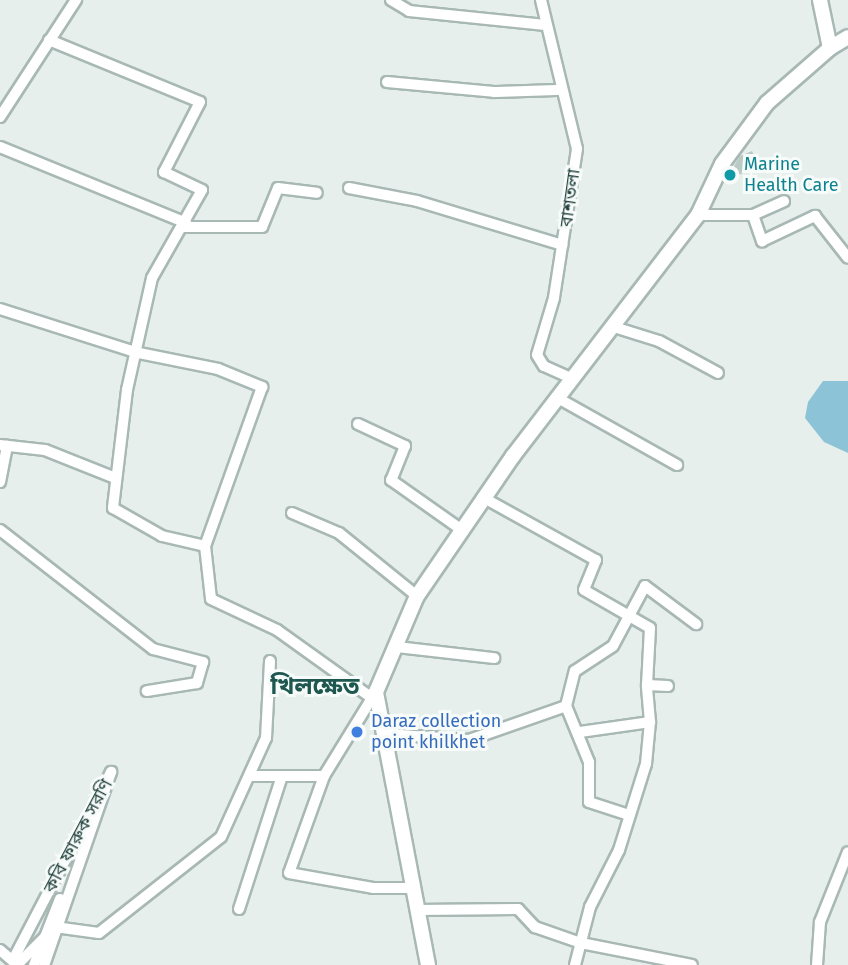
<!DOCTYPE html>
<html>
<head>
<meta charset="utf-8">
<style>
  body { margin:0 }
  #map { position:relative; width:848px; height:965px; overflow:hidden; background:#e6efec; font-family:"Fira Sans","Noto Sans Bengali",sans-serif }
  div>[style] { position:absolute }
  .water>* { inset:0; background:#8cc3d6 }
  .building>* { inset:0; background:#bacac5 }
  .roads { filter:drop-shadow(2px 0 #a8b8b4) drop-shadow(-2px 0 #a8b8b4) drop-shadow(0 2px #a8b8b4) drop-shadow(0 -2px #a8b8b4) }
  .minor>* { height:10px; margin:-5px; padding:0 5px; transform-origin:5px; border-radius:5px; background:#fff }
  .tertiary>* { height:14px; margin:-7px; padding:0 7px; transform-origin:7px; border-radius:7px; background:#fff }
  .dots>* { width:19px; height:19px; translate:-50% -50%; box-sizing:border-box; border:4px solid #f7fbf9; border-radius:50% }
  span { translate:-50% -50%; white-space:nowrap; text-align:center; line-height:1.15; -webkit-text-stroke:6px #f7fbf9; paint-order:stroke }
  .culture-label { font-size:18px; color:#0d838f }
  .left { translate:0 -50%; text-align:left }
  .street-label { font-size:18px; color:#23433e }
  .shop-label { font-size:18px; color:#366cbe }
  .district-label { font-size:24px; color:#1d574f; font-weight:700 }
</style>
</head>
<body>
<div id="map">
  <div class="water">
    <div style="clip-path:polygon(823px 381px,848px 381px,848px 453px,824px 442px,805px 418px,808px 402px)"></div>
  </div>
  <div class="building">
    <div style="clip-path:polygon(752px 151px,759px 166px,725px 181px,740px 156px)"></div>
  </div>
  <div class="roads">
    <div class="minor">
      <div style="left:391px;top:0;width:21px;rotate:31deg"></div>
      <div style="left:409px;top:11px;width:137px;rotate:5.9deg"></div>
      <div style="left:541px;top:0;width:153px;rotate:76.4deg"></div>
      <div style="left:577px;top:149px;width:151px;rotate:98.8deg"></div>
      <div style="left:554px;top:298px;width:59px;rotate:106.6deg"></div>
      <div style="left:537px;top:355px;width:13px;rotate:58deg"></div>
      <div style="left:544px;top:366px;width:30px;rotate:24deg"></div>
      <div style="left:49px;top:40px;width:163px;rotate:22.3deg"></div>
      <div style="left:200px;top:102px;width:79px;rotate:117.2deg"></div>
      <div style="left:164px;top:172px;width:42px;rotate:25.3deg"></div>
      <div style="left:202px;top:190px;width:101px;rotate:119.6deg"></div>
      <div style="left:152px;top:278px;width:115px;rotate:102.6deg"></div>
      <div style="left:127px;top:390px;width:119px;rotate:96.8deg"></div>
      <div style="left:113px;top:508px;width:56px;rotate:29.7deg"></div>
      <div style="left:162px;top:536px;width:44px;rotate:13.1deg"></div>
      <div style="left:205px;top:546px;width:53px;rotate:83.5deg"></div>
      <div style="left:211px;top:599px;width:73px;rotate:25.2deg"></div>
      <div style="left:277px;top:630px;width:117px;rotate:35.6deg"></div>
      <div style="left:387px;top:82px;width:107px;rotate:5.3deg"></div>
      <div style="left:494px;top:92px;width:65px;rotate:-1.8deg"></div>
      <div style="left:0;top:117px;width:140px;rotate:-57deg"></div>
      <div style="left:0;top:147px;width:201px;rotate:22.2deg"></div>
      <div style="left:349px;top:188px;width:69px;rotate:10.8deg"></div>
      <div style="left:417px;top:201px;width:152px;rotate:16.8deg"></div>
      <div style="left:698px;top:215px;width:55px"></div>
      <div style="left:753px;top:215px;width:28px;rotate:71deg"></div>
      <div style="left:762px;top:241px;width:59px;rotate:-25.3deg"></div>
      <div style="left:815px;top:216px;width:53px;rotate:51.8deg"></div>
      <div style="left:753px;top:215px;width:34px;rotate:-24deg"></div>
      <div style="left:184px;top:227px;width:78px"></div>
      <div style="left:262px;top:227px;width:42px;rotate:-67.7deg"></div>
      <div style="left:278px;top:188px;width:39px;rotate:7deg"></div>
      <div style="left:0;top:309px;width:146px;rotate:17.6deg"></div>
      <div style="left:139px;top:353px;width:81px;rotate:11.4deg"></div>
      <div style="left:218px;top:369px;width:48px;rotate:22.2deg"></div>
      <div style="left:262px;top:387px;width:169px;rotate:109.7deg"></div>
      <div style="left:614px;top:327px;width:47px;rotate:17.3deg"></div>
      <div style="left:659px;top:341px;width:67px;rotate:28.5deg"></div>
      <div style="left:556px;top:397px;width:139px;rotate:29.3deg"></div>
      <div style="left:358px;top:424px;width:52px;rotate:25.1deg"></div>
      <div style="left:405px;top:446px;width:37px;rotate:112deg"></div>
      <div style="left:391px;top:480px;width:87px;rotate:35.2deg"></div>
      <div style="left:0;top:445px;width:45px;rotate:6.3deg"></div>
      <div style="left:45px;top:450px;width:73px;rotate:21.7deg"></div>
      <div style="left:0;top:482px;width:37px;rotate:-79deg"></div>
      <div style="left:484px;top:498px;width:128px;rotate:29deg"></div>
      <div style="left:596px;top:560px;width:32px;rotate:112deg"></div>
      <div style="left:584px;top:590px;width:76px;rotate:29.9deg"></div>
      <div style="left:650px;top:628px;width:57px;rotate:93deg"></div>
      <div style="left:292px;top:513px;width:51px;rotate:23.1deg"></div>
      <div style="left:339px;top:533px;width:100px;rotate:38.9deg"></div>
      <div style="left:0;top:530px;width:194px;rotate:37.9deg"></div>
      <div style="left:153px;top:649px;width:52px;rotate:14.6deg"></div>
      <div style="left:203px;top:662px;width:22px;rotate:106deg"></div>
      <div style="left:197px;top:683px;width:51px;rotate:170.9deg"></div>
      <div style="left:397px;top:647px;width:98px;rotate:6.5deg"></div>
      <div style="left:375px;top:693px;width:97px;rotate:121.6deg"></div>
      <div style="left:324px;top:776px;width:103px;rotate:109.8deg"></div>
      <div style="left:289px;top:873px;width:85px;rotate:10.1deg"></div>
      <div style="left:373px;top:888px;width:40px"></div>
      <div style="left:566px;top:706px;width:36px;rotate:-76deg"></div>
      <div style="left:575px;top:671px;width:45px;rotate:-33.3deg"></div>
      <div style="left:613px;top:646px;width:68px;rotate:-61.9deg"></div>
      <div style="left:645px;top:586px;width:64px;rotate:36.7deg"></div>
      <div style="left:580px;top:732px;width:71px;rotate:-8.1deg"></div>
      <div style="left:650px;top:722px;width:37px;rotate:-95deg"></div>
      <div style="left:647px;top:685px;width:21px;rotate:3deg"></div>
      <div style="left:387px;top:734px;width:82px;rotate:4.2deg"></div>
      <div style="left:469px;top:740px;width:103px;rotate:-19.3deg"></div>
      <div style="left:566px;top:706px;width:61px;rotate:67.7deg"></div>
      <div style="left:589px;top:762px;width:40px;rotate:90deg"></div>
      <div style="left:589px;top:802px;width:42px;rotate:18deg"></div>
      <div style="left:253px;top:776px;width:71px"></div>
      <div style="left:239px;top:909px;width:137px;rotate:-72.1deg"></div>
      <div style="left:416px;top:910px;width:102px;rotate:-0.6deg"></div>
      <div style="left:518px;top:909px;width:25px;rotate:47deg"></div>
      <div style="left:535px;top:927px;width:49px;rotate:19.2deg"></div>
      <div style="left:581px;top:943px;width:113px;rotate:11.2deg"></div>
      <div style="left:0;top:950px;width:23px;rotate:41deg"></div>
      <div style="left:15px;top:956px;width:208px;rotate:-62.4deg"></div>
      <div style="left:111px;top:772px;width:204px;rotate:109.1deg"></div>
      <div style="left:17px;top:965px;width:54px;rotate:-45deg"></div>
      <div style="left:55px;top:927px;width:44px;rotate:7.8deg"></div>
      <div style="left:99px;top:933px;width:155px;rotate:-38.2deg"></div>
      <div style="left:221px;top:837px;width:109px;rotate:-65.6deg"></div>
      <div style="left:266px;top:738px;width:77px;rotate:-87deg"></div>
      <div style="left:34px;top:965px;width:71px;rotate:-68.5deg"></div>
      <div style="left:575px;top:965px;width:60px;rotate:-75.5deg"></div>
      <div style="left:590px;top:907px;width:64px;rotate:-63deg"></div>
      <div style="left:619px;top:850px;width:90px;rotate:-72.6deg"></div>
      <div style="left:646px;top:764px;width:42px;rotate:-84.6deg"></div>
      <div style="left:817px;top:965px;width:43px;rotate:-86deg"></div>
      <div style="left:820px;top:922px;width:75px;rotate:-68.2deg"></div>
    </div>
    <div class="tertiary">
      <div style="left:830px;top:48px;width:21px;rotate:-31deg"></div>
      <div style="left:428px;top:965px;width:278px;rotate:-100.8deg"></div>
      <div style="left:376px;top:692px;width:104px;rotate:-66.9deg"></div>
      <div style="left:417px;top:596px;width:170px;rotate:-55.6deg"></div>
      <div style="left:513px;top:456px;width:304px;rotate:-52.5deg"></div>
      <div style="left:698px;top:215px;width:56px;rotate:-64.8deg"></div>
      <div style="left:722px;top:164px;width:76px;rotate:-53.6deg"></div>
      <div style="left:767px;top:103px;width:84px;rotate:-41.1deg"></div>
      <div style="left:830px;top:48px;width:49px;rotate:-101.8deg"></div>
    </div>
  </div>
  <div class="dots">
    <div style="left:730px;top:175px;background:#0f9aa8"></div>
    <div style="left:357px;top:732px;background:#3f7fe0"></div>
  </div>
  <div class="culture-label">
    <span class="left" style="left:744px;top:175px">Marine<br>Health Care</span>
  </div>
  <div class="street-label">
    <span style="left:570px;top:198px;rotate:-82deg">বাশতলা</span>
    <span style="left:78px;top:836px;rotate:-62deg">কবি ফারুক সরণি</span>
  </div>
  <div class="shop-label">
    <span class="left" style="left:371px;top:732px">Daraz collection<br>point khilkhet</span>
  </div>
  <div class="district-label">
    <span style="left:315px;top:687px">খিলক্ষেত</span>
  </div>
</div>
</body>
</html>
